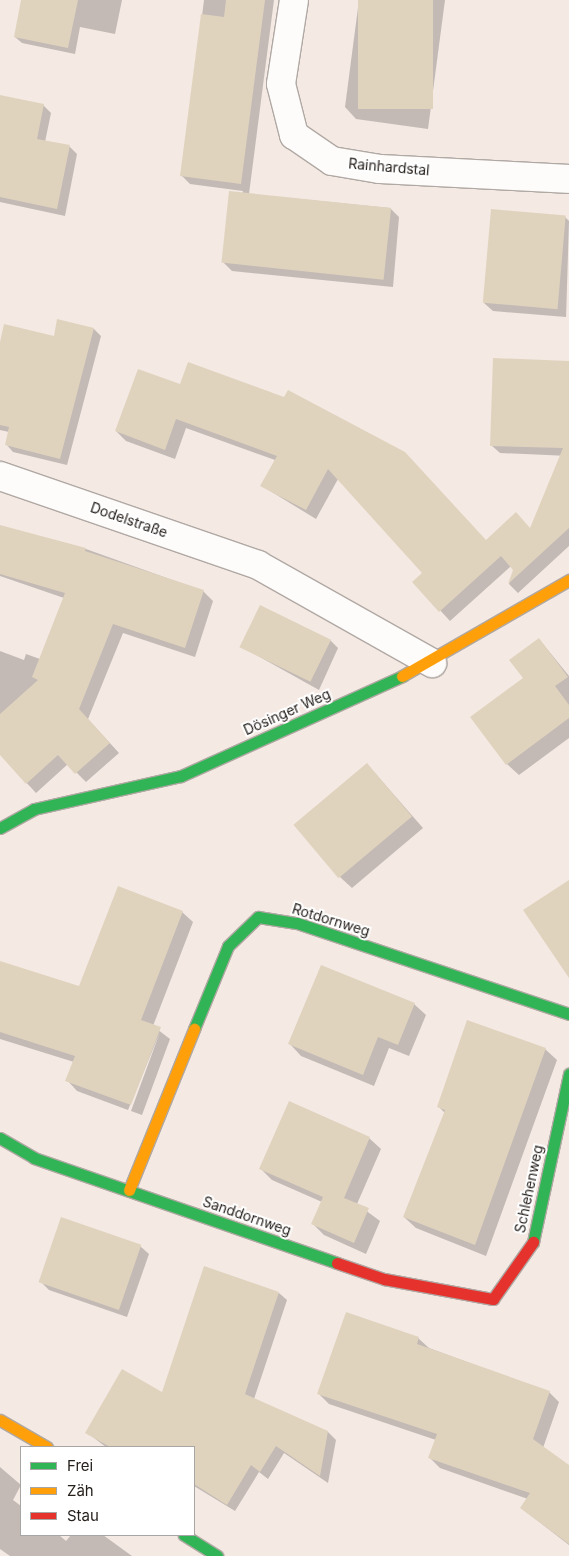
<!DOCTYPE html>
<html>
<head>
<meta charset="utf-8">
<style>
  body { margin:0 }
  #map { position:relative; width:569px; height:1556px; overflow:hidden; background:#f4e9e3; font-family:Inter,sans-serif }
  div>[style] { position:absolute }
  .shadow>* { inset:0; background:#0003 }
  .building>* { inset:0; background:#e0d3be; transform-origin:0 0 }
  .roads { filter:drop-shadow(1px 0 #b0a8a3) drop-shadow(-1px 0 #b0a8a3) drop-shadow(0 1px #b0a8a3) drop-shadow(0 -1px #b0a8a3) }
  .street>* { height:28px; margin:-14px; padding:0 14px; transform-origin:14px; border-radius:14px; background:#fdfcfb }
  .fast>* { height:11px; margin:-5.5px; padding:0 5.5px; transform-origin:5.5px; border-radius:5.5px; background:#30b455 }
  .slow>* { height:11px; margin:-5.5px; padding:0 5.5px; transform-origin:5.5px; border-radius:5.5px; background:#ff9f0a }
  .jam>* { height:11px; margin:-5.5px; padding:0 5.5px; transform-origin:5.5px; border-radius:5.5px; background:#e5322d }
  span { translate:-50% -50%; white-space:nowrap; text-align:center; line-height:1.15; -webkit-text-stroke:4px #fff; paint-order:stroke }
  .street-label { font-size:14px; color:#26201c }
  .legend { position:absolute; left:20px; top:1446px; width:175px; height:90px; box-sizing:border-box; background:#fff; border:1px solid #a8a6a4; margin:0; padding:6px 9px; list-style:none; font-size:15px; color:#26201c }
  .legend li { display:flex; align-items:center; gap:10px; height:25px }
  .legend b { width:25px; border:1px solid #a8a6a4 }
</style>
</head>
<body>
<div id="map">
  <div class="shadow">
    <div style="clip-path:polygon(23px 0,122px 0,115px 34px,80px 27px,75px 54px,22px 43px,15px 37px)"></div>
    <div style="clip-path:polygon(204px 0,274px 0,249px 194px,390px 208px,399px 217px,393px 287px,232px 271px,223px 262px,243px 191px,190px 184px,182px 176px)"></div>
    <div style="clip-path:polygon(359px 0,445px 0,428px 129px,356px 119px,345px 107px)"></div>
    <div style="clip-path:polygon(0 105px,43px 105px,51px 113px,45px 142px,70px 147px,77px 154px,65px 216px,0 202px)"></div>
    <div style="clip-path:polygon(565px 217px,569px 221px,566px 317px,493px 311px,484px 303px)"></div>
    <div style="clip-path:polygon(94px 329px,101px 336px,67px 465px,13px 452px,6px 444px,9px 432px,0 430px,0 348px)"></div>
    <div style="clip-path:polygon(569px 362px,569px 456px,500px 453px,491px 445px)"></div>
    <div style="clip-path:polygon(139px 370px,486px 541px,531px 529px,569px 465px,569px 546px,518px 593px,509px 584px,515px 570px,511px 566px,450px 621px,414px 582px,424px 573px,338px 479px,316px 519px,262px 486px,275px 460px,186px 428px,175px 459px,126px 441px,116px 431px)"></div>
    <div style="clip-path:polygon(0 526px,86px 549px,203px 591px,213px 601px,195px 657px,123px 633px,88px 719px,119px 753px,86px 782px,68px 764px,36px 793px,0 754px,0 651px,24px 660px,26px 654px,40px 659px,64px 598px,0 576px)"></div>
    <div style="clip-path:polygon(539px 639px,569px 676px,569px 738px,519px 775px,507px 764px,525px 678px)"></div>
    <div style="clip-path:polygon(330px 640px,338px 648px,319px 690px,240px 646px)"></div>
    <div style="clip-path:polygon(367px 764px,423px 828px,352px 888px,340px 877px)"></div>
    <div style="clip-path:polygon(182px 912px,193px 922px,153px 1026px,170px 1039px,142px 1115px,131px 1111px,160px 1032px,128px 1110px,77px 1091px,67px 1080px,74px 1062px,0 1039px,0 963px,80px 988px)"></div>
    <div style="clip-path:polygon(414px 1004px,426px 1015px,409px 1056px,389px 1048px,374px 1086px,301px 1056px,290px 1044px)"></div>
    <div style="clip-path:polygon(545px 1049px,557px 1060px,486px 1256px,416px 1228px,404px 1217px,445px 1113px,439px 1107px)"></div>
    <div style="clip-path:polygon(369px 1138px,381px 1149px,357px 1204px,380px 1221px,366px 1254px,324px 1235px,313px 1224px,322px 1202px,272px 1180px,261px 1169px)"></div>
    <div style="clip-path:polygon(140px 1246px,149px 1254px,127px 1317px,49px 1290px,40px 1281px)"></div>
    <div style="clip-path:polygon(279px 1293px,287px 1300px,254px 1399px,328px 1432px,336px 1440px,328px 1483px,284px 1453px,268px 1479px,259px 1472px,235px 1511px,194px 1486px,194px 1447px,106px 1447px,86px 1432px,163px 1394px)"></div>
    <div style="clip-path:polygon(418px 1338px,429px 1348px,549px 1392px,559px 1402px,543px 1448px,569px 1467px,569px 1545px,521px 1508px,528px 1499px,440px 1468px,430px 1458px,436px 1440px,329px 1404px,319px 1394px)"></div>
    <div style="clip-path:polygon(0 1467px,21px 1485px,13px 1500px,21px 1506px,21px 1535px,59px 1535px,66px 1541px,71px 1535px,103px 1535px,132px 1556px,10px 1556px,0 1549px)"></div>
  </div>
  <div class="building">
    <div style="clip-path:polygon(21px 0,78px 0,68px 48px,14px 37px)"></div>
    <div style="clip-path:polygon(226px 0,265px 0,241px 184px,180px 176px,201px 14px,224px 17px)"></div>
    <div style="left:358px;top:0;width:75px;height:109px"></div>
    <div style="clip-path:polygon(0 95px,44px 104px,37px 139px,70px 145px,57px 209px,0 197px)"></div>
    <div style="left:229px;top:191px;width:163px;height:72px;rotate:6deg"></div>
    <div style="left:491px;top:209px;width:75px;height:94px;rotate:5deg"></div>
    <div style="clip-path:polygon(57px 319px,94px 328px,60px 459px,5px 445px,9px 427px,0 425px,0 342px,4px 324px,54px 336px)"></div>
    <div style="clip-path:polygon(493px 358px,569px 361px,569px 528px,508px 584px,513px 570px,501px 556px,439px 612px,412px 582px,422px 573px,328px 469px,306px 510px,260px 486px,277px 456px,176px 419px,165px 450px,115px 431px,138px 369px,180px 384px,188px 362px,284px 397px,288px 390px,405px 452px,486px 540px,516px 512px,530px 528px,563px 448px,490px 446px)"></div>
    <div style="clip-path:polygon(0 525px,86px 548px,85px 551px,204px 590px,185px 648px,113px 624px,79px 709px,110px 743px,75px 774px,58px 755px,26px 784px,0 755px,0 714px,38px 680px,32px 677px,65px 593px,0 574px)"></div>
    <div style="left:260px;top:605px;width:79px;height:47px;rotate:26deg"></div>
    <div style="clip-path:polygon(539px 638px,568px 677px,555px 686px,569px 705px,569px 718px,506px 765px,470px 717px,523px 678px,509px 660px)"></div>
    <div style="left:367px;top:763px;width:70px;height:96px;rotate:50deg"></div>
    <div style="clip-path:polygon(569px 880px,569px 978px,523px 910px)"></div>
    <div style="clip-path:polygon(118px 886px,183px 911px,141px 1020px,161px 1027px,131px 1105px,65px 1081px,75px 1056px,0 1032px,0 961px,79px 986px)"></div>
    <div style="clip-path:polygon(321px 965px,415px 1003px,398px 1045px,378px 1037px,363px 1075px,288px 1044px)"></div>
    <div style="clip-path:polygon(467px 1020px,546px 1048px,475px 1245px,403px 1217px,445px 1110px,437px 1107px)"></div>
    <div style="clip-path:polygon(289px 1101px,370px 1137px,344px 1198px,369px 1208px,354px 1243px,311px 1224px,323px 1197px,259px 1169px)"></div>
    <div style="left:61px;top:1217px;width:85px;height:69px;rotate:19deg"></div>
    <div style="clip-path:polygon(204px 1266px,279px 1292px,245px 1394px,328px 1431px,320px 1476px,276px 1446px,260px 1472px,251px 1465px,227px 1505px,194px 1484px,194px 1447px,110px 1447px,85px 1433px,122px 1369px,162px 1392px)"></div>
    <div style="clip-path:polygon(346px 1312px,419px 1337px,417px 1344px,550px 1391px,533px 1439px,569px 1465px,569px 1544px,520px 1508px,530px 1493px,428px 1458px,437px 1434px,317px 1394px)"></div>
  </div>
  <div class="roads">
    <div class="street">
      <div style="left:294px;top:0;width:85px;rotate:98.8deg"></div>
      <div style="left:281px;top:84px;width:53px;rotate:75.7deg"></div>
      <div style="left:294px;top:135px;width:46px;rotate:34.4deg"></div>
      <div style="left:332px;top:161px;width:49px;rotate:9.5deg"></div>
      <div style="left:380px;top:169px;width:189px;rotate:3deg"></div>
      <div style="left:0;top:476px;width:273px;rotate:19deg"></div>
      <div style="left:258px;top:565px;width:200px;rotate:29.4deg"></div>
    </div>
    <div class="fast">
      <div style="left:0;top:828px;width:39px;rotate:-29deg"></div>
      <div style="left:34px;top:809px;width:151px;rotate:-12.7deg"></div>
      <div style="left:181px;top:776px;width:243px;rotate:-24.3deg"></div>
      <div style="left:194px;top:1029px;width:90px;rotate:-67.7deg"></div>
      <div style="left:228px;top:946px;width:42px;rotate:-44deg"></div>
      <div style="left:258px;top:917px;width:39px;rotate:9deg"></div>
      <div style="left:297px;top:923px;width:287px;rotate:18.5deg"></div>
      <div style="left:0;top:1138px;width:39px;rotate:30deg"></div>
      <div style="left:34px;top:1158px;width:321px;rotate:19.1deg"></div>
      <div style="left:533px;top:1242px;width:172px;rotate:-77.9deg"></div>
      <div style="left:184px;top:1535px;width:39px;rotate:32deg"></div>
    </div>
    <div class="slow">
      <div style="left:402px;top:676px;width:193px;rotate:-29.9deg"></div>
      <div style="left:129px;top:1190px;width:174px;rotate:-68deg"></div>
      <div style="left:0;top:1420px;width:54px;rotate:29.9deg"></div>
    </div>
    <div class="jam">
      <div style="left:337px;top:1263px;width:50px;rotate:18.8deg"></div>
      <div style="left:384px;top:1279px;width:111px;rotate:10.4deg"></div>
      <div style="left:493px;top:1299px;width:70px;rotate:-54.9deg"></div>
    </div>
  </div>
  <div class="street-label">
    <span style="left:389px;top:167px;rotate:5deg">Rainhardstal</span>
    <span style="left:129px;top:520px;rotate:19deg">Dodelstraße</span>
    <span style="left:287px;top:712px;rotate:-24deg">Dösinger Weg</span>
    <span style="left:331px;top:920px;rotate:17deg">Rotdornweg</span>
    <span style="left:529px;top:1189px;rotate:-78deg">Schlehenweg</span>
    <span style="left:247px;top:1216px;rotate:19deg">Sanddornweg</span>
  </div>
  <ul class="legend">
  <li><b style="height:6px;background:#30b455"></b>Frei</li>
  <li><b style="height:6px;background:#ff9f0a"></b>Zäh</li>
  <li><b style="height:6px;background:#e5322d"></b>Stau</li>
  </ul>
</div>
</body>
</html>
